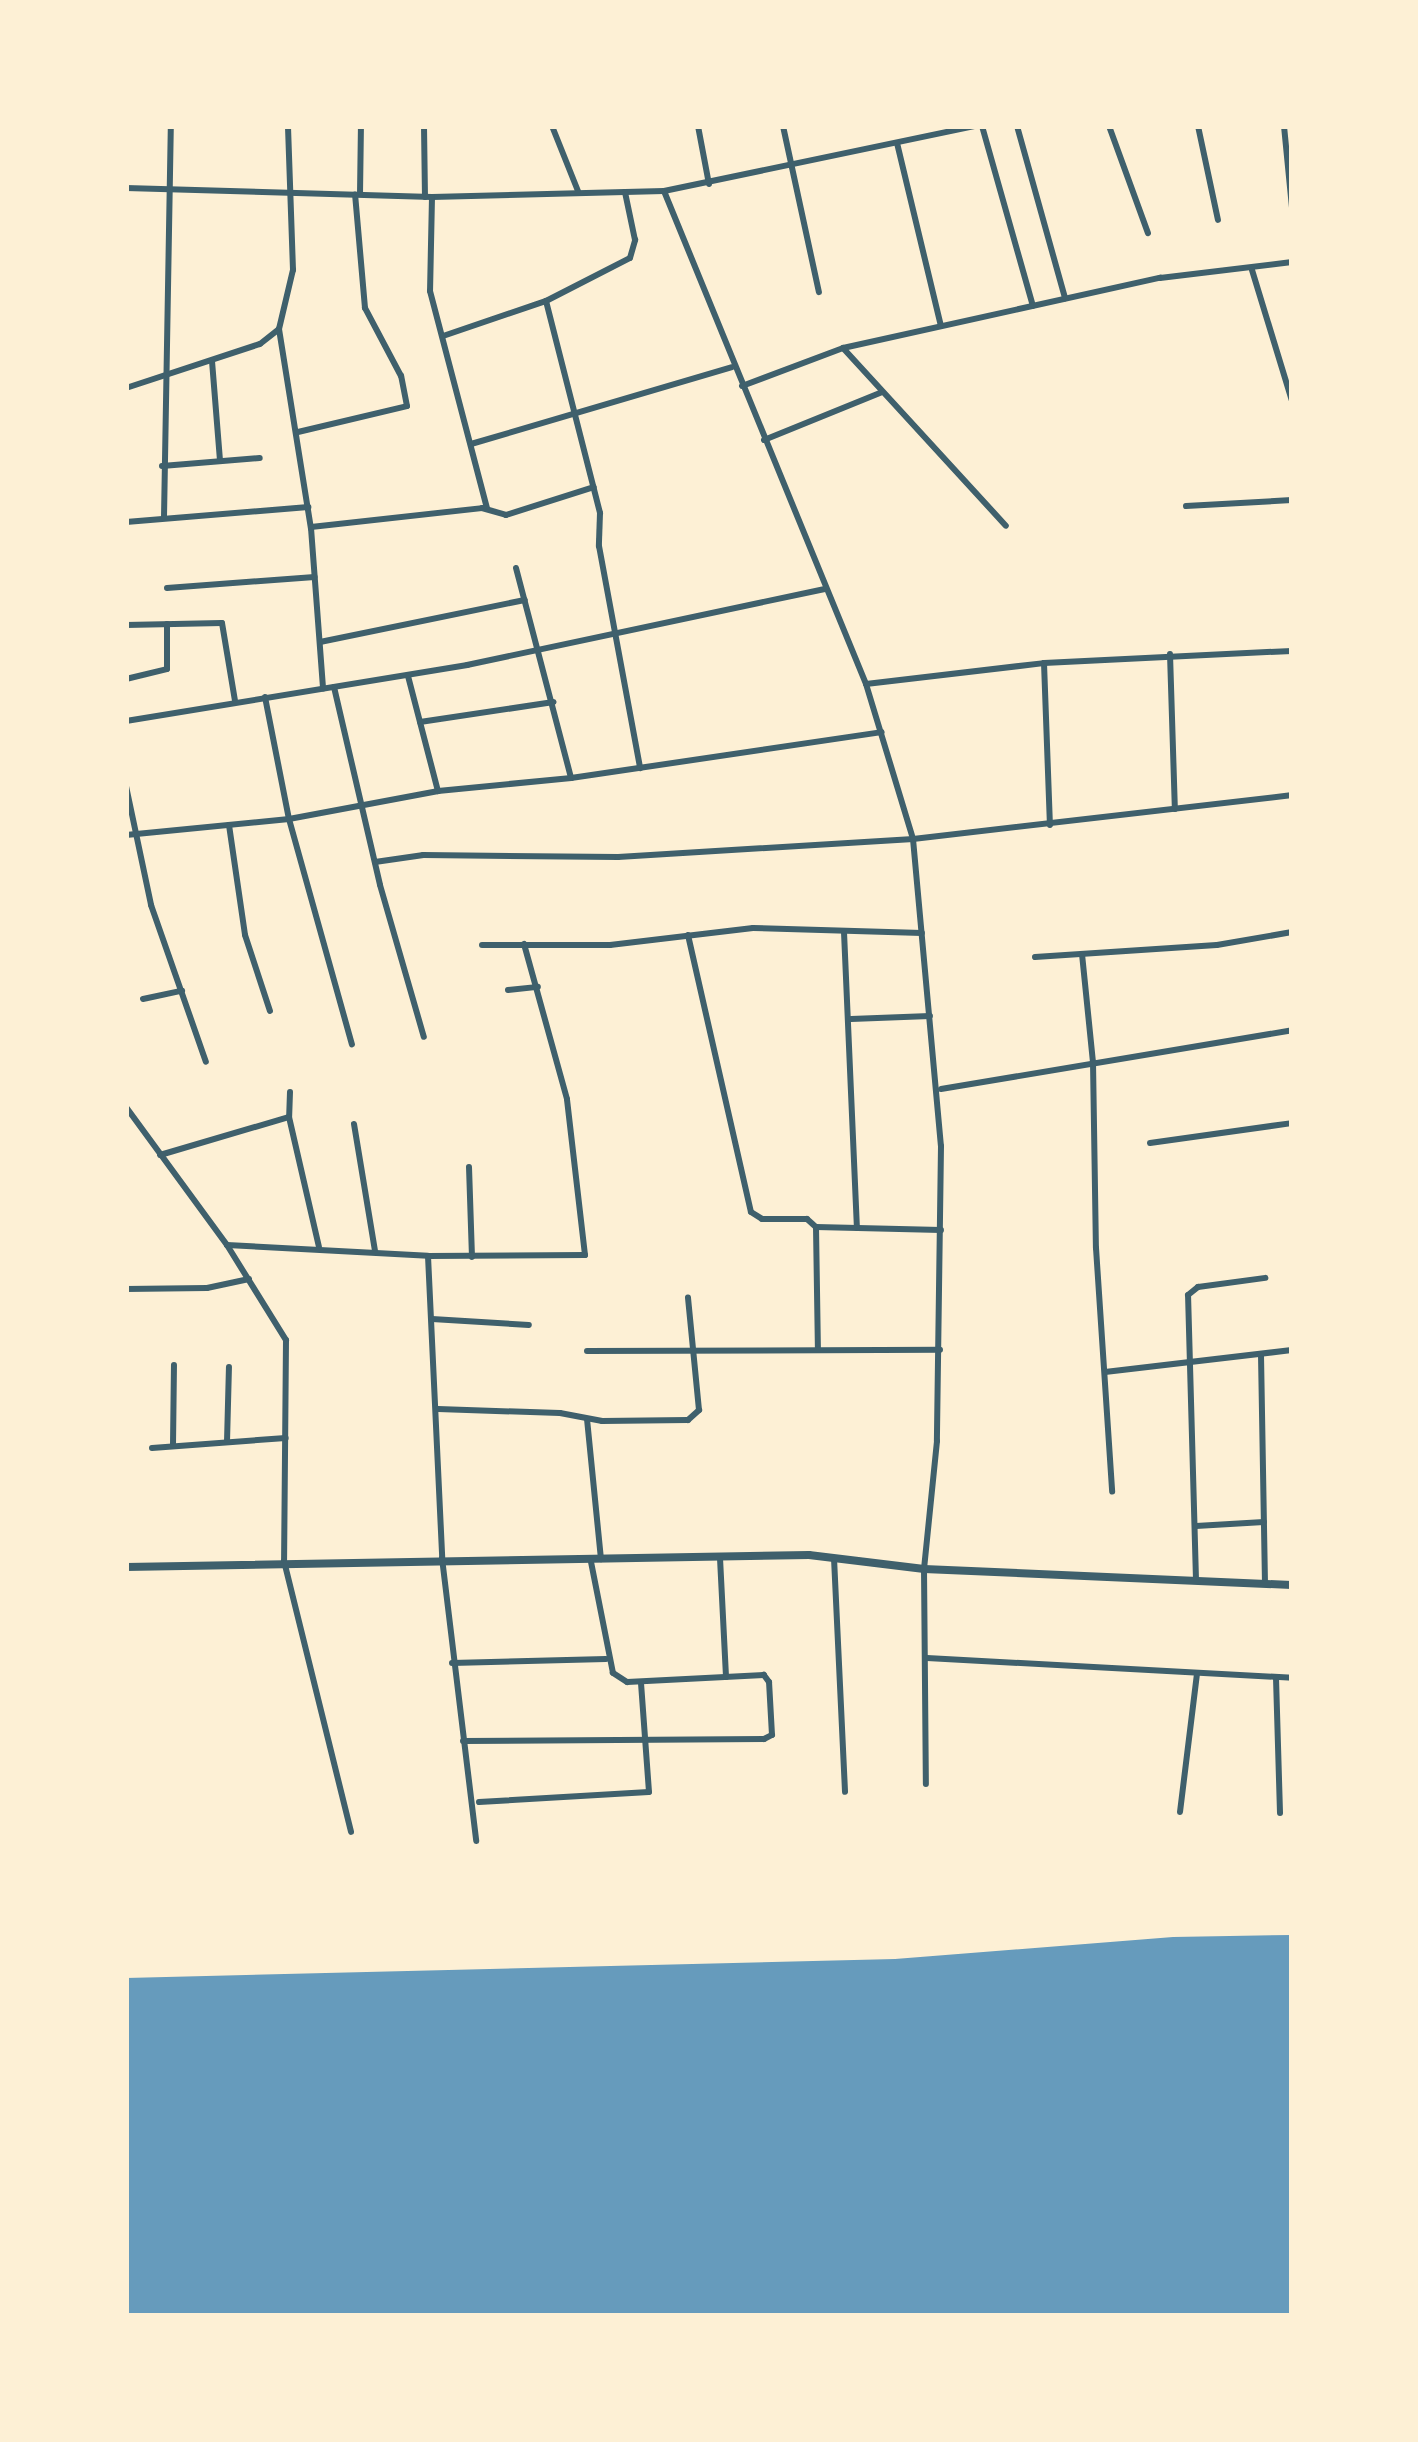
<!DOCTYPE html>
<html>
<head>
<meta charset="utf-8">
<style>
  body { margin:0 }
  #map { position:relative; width:1418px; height:2442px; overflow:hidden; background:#fdf0d5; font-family:"Noto Serif",serif }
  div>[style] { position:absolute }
  .water>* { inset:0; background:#669bbc }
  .minor>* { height:6px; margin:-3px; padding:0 3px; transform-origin:3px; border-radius:3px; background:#3f606c }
  .tertiary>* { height:8px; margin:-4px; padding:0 4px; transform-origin:4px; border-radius:4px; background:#3f606c }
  span { translate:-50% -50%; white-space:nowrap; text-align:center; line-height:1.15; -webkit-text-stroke:9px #fdf0d5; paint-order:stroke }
  .frame { position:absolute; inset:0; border:129px solid #fdf0d5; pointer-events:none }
</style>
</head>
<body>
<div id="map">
  <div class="water">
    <div style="clip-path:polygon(1292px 1935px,1292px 2316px,126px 2316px,126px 1978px,895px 1959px,1173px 1937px)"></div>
  </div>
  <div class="minor">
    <div style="left:424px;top:126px;width:71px;rotate:89.2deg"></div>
    <div style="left:552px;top:126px;width:70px;rotate:68.2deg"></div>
    <div style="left:698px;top:126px;width:59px;rotate:79.3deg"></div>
    <div style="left:783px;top:126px;width:170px;rotate:77.8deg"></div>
    <div style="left:982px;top:126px;width:187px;rotate:74.2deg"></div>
    <div style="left:1017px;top:126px;width:179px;rotate:74.4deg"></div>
    <div style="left:1109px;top:126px;width:114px;rotate:70deg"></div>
    <div style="left:1198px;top:126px;width:96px;rotate:78deg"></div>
    <div style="left:1284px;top:126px;width:82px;rotate:84.4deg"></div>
    <div style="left:897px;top:143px;width:188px;rotate:76.5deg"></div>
    <div style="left:126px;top:188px;width:306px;rotate:1.7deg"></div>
    <div style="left:432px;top:197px;width:232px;rotate:-1.5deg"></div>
    <div style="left:664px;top:191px;width:317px;rotate:-11.8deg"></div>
    <div style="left:664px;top:191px;width:533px;rotate:67.72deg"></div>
    <div style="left:866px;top:684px;width:162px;rotate:73.1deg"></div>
    <div style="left:913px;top:839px;width:308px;rotate:84.8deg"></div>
    <div style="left:941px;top:1146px;width:295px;rotate:90.8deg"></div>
    <div style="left:937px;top:1441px;width:129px;rotate:95.8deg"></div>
    <div style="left:924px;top:1569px;width:215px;rotate:89.5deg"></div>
    <div style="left:360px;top:194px;width:68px;rotate:-89.2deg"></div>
    <div style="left:432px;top:197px;width:94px;rotate:91.2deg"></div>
    <div style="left:430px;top:291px;width:225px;rotate:75.3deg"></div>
    <div style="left:1252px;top:270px;width:137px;rotate:73deg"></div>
    <div style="left:546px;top:301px;width:219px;rotate:75.7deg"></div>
    <div style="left:600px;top:513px;width:33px;rotate:92deg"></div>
    <div style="left:599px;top:546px;width:226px;rotate:79.5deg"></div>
    <div style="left:279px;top:329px;width:202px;rotate:80.9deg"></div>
    <div style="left:311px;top:528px;width:161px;rotate:85.7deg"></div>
    <div style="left:443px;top:336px;width:109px;rotate:-18.8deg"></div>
    <div style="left:546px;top:301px;width:94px;rotate:-27.1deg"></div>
    <div style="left:630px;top:258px;width:19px;rotate:-74deg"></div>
    <div style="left:635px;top:240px;width:49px;rotate:-101.8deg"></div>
    <div style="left:843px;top:348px;width:241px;rotate:47.5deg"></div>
    <div style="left:212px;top:361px;width:100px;rotate:85.4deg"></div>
    <div style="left:742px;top:386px;width:108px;rotate:-20.6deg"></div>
    <div style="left:843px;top:348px;width:325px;rotate:-12.5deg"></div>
    <div style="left:1160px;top:278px;width:133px;rotate:-6.9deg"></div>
    <div style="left:126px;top:388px;width:141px;rotate:-18.2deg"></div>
    <div style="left:260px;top:344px;width:24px;rotate:-38deg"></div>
    <div style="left:279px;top:329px;width:61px;rotate:-76.7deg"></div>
    <div style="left:293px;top:270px;width:144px;rotate:-92deg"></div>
    <div style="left:298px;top:432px;width:112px;rotate:-13.4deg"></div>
    <div style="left:407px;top:406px;width:31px;rotate:-101deg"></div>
    <div style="left:401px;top:376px;width:77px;rotate:-117.9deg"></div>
    <div style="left:365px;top:308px;width:114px;rotate:-95deg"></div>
    <div style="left:764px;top:440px;width:127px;rotate:-22.1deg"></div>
    <div style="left:471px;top:444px;width:272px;rotate:-16.4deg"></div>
    <div style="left:162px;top:466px;width:98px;rotate:-4.7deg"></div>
    <div style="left:1186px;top:506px;width:106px;rotate:-3.2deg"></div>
    <div style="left:164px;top:517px;width:391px;rotate:-89deg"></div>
    <div style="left:126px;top:522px;width:183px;rotate:-4.7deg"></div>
    <div style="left:311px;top:527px;width:172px;rotate:-6.3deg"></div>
    <div style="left:482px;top:508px;width:25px;rotate:16deg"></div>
    <div style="left:506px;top:515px;width:92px;rotate:-17.7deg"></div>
    <div style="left:516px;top:568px;width:217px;rotate:75.3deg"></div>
    <div style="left:167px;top:588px;width:148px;rotate:-4.3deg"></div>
    <div style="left:126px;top:625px;width:96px;rotate:-1.2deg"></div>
    <div style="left:222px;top:623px;width:79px;rotate:80.5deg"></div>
    <div style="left:320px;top:642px;width:209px;rotate:-11.6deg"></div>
    <div style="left:1170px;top:654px;width:155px;rotate:88.2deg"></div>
    <div style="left:1044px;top:663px;width:162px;rotate:87.9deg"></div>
    <div style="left:408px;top:676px;width:119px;rotate:75.4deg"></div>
    <div style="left:126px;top:679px;width:42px;rotate:-13.7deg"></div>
    <div style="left:167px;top:669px;width:45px;rotate:-90deg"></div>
    <div style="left:866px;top:684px;width:179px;rotate:-6.7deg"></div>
    <div style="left:1044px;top:663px;width:248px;rotate:-2.8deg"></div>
    <div style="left:334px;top:687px;width:203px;rotate:76.9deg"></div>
    <div style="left:380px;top:885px;width:158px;rotate:73.9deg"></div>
    <div style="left:265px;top:697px;width:124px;rotate:78.9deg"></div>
    <div style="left:289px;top:819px;width:234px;rotate:74.4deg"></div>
    <div style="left:126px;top:721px;width:346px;rotate:-9.3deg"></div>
    <div style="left:467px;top:665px;width:367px;rotate:-12deg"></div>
    <div style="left:420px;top:722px;width:135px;rotate:-8.5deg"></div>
    <div style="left:126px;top:786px;width:122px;rotate:78.1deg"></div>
    <div style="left:151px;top:905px;width:166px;rotate:70.7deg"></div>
    <div style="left:229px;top:825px;width:111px;rotate:81.7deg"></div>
    <div style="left:245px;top:935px;width:80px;rotate:71.8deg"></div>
    <div style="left:126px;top:835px;width:164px;rotate:-5.6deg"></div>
    <div style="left:289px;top:819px;width:152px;rotate:-10.6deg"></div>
    <div style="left:438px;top:791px;width:134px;rotate:-5.6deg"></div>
    <div style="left:571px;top:778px;width:314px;rotate:-8.4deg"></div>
    <div style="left:375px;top:862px;width:49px;rotate:-8.3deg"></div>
    <div style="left:423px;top:855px;width:195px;rotate:0.6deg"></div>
    <div style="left:618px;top:857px;width:296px;rotate:-3.5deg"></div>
    <div style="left:913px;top:839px;width:382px;rotate:-6.6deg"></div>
    <div style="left:844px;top:932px;width:296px;rotate:87.5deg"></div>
    <div style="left:688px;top:935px;width:284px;rotate:77.2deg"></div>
    <div style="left:751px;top:1212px;width:13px;rotate:32deg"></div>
    <div style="left:762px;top:1219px;width:45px"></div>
    <div style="left:807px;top:1219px;width:12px;rotate:42deg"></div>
    <div style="left:816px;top:1227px;width:121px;rotate:89.1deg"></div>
    <div style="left:482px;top:945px;width:128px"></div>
    <div style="left:610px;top:945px;width:144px;rotate:-6.8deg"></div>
    <div style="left:753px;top:928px;width:169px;rotate:1.7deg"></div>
    <div style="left:1082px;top:954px;width:109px;rotate:84.2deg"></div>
    <div style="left:1093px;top:1062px;width:186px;rotate:89.1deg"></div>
    <div style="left:1096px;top:1248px;width:244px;rotate:86.2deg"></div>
    <div style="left:1035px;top:957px;width:182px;rotate:-3.8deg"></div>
    <div style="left:1217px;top:945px;width:76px;rotate:-9.8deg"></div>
    <div style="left:508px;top:990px;width:30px;rotate:-6deg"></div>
    <div style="left:143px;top:999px;width:40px;rotate:-12deg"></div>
    <div style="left:851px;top:1019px;width:79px;rotate:-2.2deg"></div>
    <div style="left:941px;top:1089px;width:356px;rotate:-9.5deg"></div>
    <div style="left:290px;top:1092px;width:25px;rotate:92deg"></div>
    <div style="left:289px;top:1117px;width:133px;rotate:77deg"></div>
    <div style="left:126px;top:1107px;width:171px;rotate:53.8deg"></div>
    <div style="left:227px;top:1245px;width:112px;rotate:58.2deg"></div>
    <div style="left:286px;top:1340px;width:221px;rotate:90.5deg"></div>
    <div style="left:284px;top:1561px;width:279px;rotate:76.1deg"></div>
    <div style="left:354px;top:1124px;width:129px;rotate:80.6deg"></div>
    <div style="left:1150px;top:1143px;width:143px;rotate:-8deg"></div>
    <div style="left:160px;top:1155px;width:134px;rotate:-16.4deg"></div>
    <div style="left:469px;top:1167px;width:90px;rotate:88.1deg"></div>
    <div style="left:816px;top:1227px;width:125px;rotate:1.4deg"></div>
    <div style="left:227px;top:1245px;width:201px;rotate:3.1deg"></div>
    <div style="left:428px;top:1256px;width:157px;rotate:-0.4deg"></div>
    <div style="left:585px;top:1255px;width:157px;rotate:-96.6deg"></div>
    <div style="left:567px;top:1099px;width:161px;rotate:-105.5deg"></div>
    <div style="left:428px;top:1256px;width:302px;rotate:87.3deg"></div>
    <div style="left:442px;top:1558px;width:285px;rotate:83.1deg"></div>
    <div style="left:126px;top:1289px;width:81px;rotate:-0.7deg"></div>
    <div style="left:207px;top:1288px;width:43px;rotate:-12.1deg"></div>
    <div style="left:432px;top:1319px;width:97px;rotate:3.5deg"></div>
    <div style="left:587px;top:1351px;width:353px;rotate:-0.2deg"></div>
    <div style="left:1261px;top:1355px;width:229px;rotate:89deg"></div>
    <div style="left:1105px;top:1372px;width:188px;rotate:-6.7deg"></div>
    <div style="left:438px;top:1409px;width:122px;rotate:1.9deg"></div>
    <div style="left:560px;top:1413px;width:43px;rotate:10.8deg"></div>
    <div style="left:602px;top:1421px;width:86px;rotate:-0.7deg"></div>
    <div style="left:688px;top:1420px;width:15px;rotate:-42deg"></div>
    <div style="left:699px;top:1410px;width:113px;rotate:-95.6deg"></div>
    <div style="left:587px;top:1419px;width:141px;rotate:84.3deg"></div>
    <div style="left:227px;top:1442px;width:75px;rotate:-88.5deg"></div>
    <div style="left:173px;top:1445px;width:80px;rotate:-89.3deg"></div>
    <div style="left:152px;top:1448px;width:134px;rotate:-4.3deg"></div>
    <div style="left:1196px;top:1526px;width:68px;rotate:-3.4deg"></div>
    <div style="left:720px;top:1558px;width:119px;rotate:87.1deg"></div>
    <div style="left:834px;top:1558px;width:234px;rotate:87.3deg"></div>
    <div style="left:1196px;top:1580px;width:285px;rotate:-91.6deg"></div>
    <div style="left:1188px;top:1295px;width:13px;rotate:-39deg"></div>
    <div style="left:1198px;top:1287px;width:68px;rotate:-7.7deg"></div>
    <div style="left:927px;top:1658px;width:366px;rotate:3.1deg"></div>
    <div style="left:452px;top:1663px;width:154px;rotate:-1.5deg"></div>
    <div style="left:1276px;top:1678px;width:135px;rotate:88.3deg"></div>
    <div style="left:463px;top:1741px;width:301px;rotate:-0.4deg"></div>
    <div style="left:764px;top:1739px;width:9px;rotate:-27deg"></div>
    <div style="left:772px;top:1735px;width:53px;rotate:-93.2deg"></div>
    <div style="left:769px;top:1682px;width:9px;rotate:-126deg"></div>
    <div style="left:764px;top:1675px;width:137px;rotate:177.1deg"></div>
    <div style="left:627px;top:1682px;width:17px;rotate:-147deg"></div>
    <div style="left:613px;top:1673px;width:113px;rotate:-101.2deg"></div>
    <div style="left:479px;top:1802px;width:170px;rotate:-3.4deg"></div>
    <div style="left:649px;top:1792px;width:110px;rotate:-94.2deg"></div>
    <div style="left:1180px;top:1812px;width:140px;rotate:-83deg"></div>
  </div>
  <div class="tertiary">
    <div style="left:126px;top:1567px;width:683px;rotate:-1.01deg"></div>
    <div style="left:809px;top:1555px;width:116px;rotate:6.9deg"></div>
    <div style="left:924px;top:1569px;width:368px;rotate:2.5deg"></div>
  </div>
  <div class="frame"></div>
</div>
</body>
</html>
